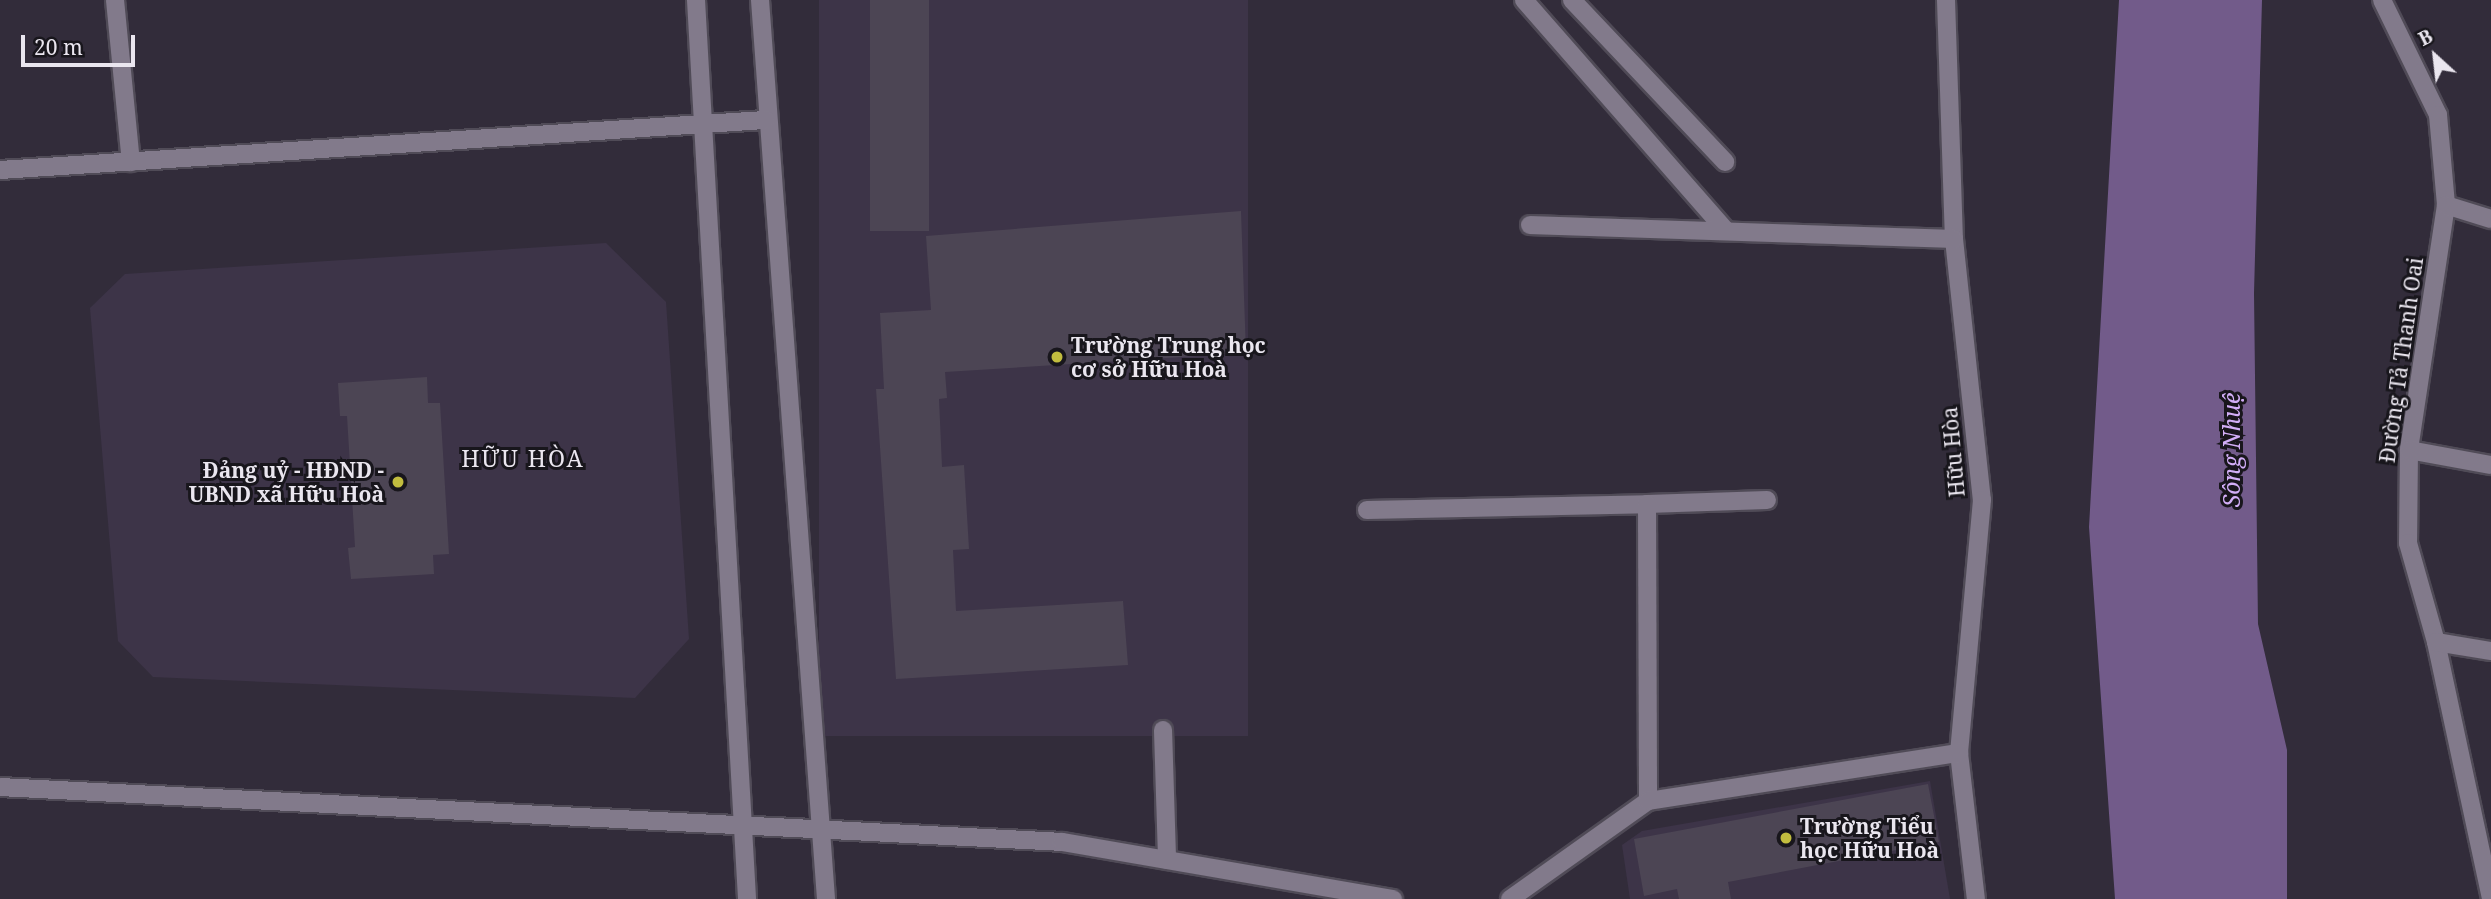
<!DOCTYPE html>
<html>
<head>
<meta charset="utf-8">
<style>
  body { margin:0 }
  #map { position:relative; width:2491px; height:899px; overflow:hidden; background:#322c3a; font-family:"Noto Serif",serif }
  div>[style] { position:absolute }
  .built>* { inset:0; background:#3d3448; transform-origin:0 0 }
  .water>* { inset:0; background:#725b8a }
  .building>* { inset:0; background:#4c4554; transform-origin:0 0 }
  .roads { filter:drop-shadow(2px 0 #504b57) drop-shadow(-2px 0 #504b57) drop-shadow(0 2px #504b57) drop-shadow(0 -2px #504b57) }
  .minor>* { height:18px; margin:-9px; padding:0 9px; transform-origin:9px; border-radius:9px; background:#827a8b }
  .dots>* { width:19px; height:19px; translate:-50% -50%; box-sizing:border-box; border:4px solid #18161c; border-radius:50% }
  span { translate:-50% -50%; white-space:nowrap; text-align:center; line-height:1.15; -webkit-text-stroke:6px #18161c; paint-order:stroke }
  .poi-label { font-size:21px; color:#eae6ef; font-weight:700 }
  .left { translate:0 -50%; text-align:left }
  .right { translate:-100% -50%; text-align:right }
  .street-label { font-size:21px; color:#eae6ef }
  .water-label { font-size:23px; color:#d2aef7; font-style:italic }
  .neighbourhood-label { font-size:23px; color:#eae6ef; letter-spacing:2px }
  .north { position:absolute; left:2400px; top:21px; width:70px; height:70px; -webkit-text-stroke:5px #18161c; paint-order:stroke; rotate:333deg; font-size:19px; font-weight:700; line-height:28px; text-align:center; color:#eae6ef }
  .north::after { content:''; display:block; margin:auto; width:24px; height:32px; background:#eae6ef; clip-path:polygon(50% 0,100% 100%,50% 72%,0 100%) }
  .scale { position:absolute; left:21px; top:35px; width:114px; height:32px; box-sizing:border-box; border:4px solid #eae6ef; border-top:0; padding-left:9px; font-size:21px; line-height:24px; white-space:nowrap; color:#eae6ef; -webkit-text-stroke:5px #18161c; paint-order:stroke }
</style>
</head>
<body>
<div id="map">
  <div class="built">
    <div style="left:819px;top:0;width:429px;height:736px"></div>
    <div style="clip-path:polygon(606px 243px,666px 302px,689px 639px,635px 698px,153px 677px,118px 641px,90px 308px,125px 274px)"></div>
    <div style="clip-path:polygon(1930px 781px,1950px 899px,1630px 899px,1622px 845px,1642px 831px)"></div>
  </div>
  <div class="water">
    <div style="clip-path:polygon(2119px 0,2262px 0,2254px 293px,2258px 624px,2287px 750px,2287px 899px,2115px 899px,2089px 527px)"></div>
  </div>
  <div class="building">
    <div style="left:870px;top:0;width:59px;height:231px"></div>
    <div style="clip-path:polygon(1241px 211px,1246px 353px,945px 372px,947px 398px,939px 399px,942px 467px,964px 465px,969px 549px,953px 550px,956px 611px,1123px 601px,1128px 665px,896px 679px,876px 389px,884px 389px,880px 313px,931px 310px,926px 236px)"></div>
    <div style="clip-path:polygon(427px 377px,428px 403px,440px 403px,449px 554px,433px 555px,434px 574px,351px 579px,348px 548px,355px 547px,347px 416px,340px 416px,338px 383px)"></div>
    <div style="clip-path:polygon(1928px 784px,1939px 842px,1728px 882px,1731px 899px,1679px 899px,1677px 889px,1644px 896px,1634px 839px)"></div>
  </div>
  <div class="roads">
    <div class="minor">
      <div style="left:115px;top:0;width:163px;rotate:84.4deg"></div>
      <div style="left:696px;top:0;width:900px;rotate:86.75deg"></div>
      <div style="left:760px;top:0;width:901px;rotate:85.8deg"></div>
      <div style="left:1524px;top:0;width:307px;rotate:48.8deg"></div>
      <div style="left:1572px;top:0;width:223px;rotate:46.6deg"></div>
      <div style="left:1946px;top:0;width:239px;rotate:88.1deg"></div>
      <div style="left:1954px;top:239px;width:262px;rotate:83.9deg"></div>
      <div style="left:1982px;top:500px;width:254px;rotate:95.2deg"></div>
      <div style="left:1959px;top:753px;width:147px;rotate:83.4deg"></div>
      <div style="left:2382px;top:0;width:128px;rotate:64deg"></div>
      <div style="left:2438px;top:115px;width:90px;rotate:84.9deg"></div>
      <div style="left:2446px;top:205px;width:248px;rotate:98.6deg"></div>
      <div style="left:2409px;top:450px;width:93px;rotate:90.6deg"></div>
      <div style="left:2408px;top:543px;width:103px;rotate:74.2deg"></div>
      <div style="left:2436px;top:642px;width:263px;rotate:77.9deg"></div>
      <div style="left:0;top:170px;width:767px;rotate:-3.74deg"></div>
      <div style="left:2446px;top:205px;width:47px;rotate:17.3deg"></div>
      <div style="left:1530px;top:225px;width:424px;rotate:1.9deg"></div>
      <div style="left:2409px;top:450px;width:83px;rotate:10.4deg"></div>
      <div style="left:1647px;top:504px;width:120px;rotate:-1.9deg"></div>
      <div style="left:1367px;top:510px;width:280px;rotate:-1.2deg"></div>
      <div style="left:1647px;top:504px;width:297px;rotate:89.8deg"></div>
      <div style="left:2436px;top:642px;width:56px;rotate:9.3deg"></div>
      <div style="left:1163px;top:730px;width:130px;rotate:88.2deg"></div>
      <div style="left:0;top:787px;width:1063px;rotate:2.96deg"></div>
      <div style="left:1062px;top:842px;width:336px;rotate:9.8deg"></div>
      <div style="left:1510px;top:899px;width:169px;rotate:-35.4deg"></div>
      <div style="left:1648px;top:801px;width:315px;rotate:-8.8deg"></div>
    </div>
  </div>
  <div class="dots">
    <div style="left:1057px;top:357px;background:#c2bd3f"></div>
    <div style="left:398px;top:482px;background:#c2bd3f"></div>
    <div style="left:1786px;top:838px;background:#c2bd3f"></div>
  </div>
  <div class="poi-label">
    <span class="left" style="left:1071px;top:357px">Trường Trung học<br>cơ sở Hữu Hoà</span>
    <span class="right" style="left:384px;top:482px">Đảng uỷ - HĐND -<br>UBND xã Hữu Hoà</span>
    <span class="left" style="left:1800px;top:838px">Trường Tiểu<br>học Hữu Hoà</span>
  </div>
  <div class="street-label">
    <span style="left:2401px;top:360px;rotate:-82deg">Đường Tả Thanh Oai</span>
    <span style="left:1953px;top:452px;rotate:-95deg">Hữu Hòa</span>
  </div>
  <div class="water-label">
    <span style="left:2231px;top:450px;rotate:-90deg">Sông Nhuệ</span>
  </div>
  <div class="neighbourhood-label">
    <span style="left:523px;top:458px">HỮU HÒA</span>
  </div>
  <div class="north">B</div>
  <div class="scale">20 m</div>
</div>
</body>
</html>
